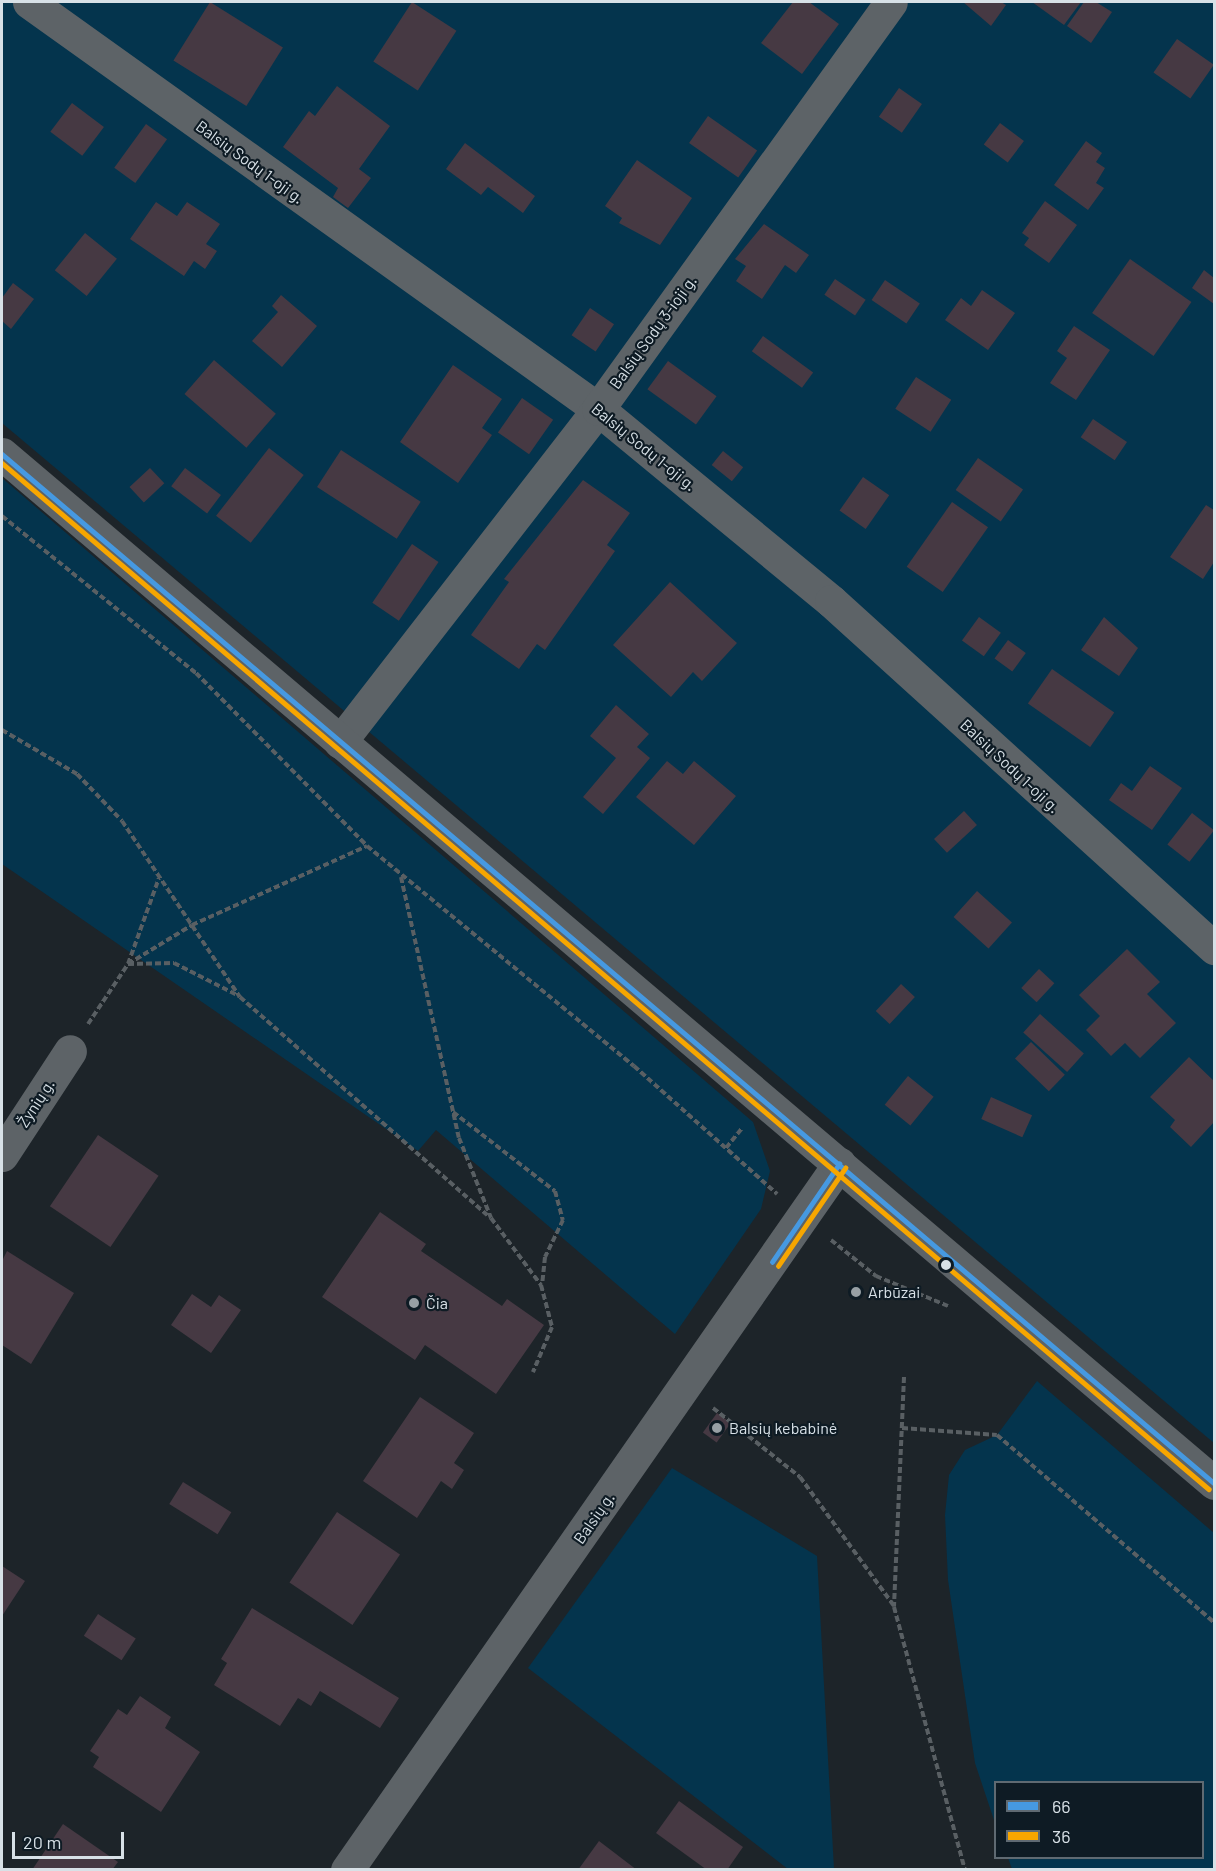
<!DOCTYPE html>
<html>
<head>
<meta charset="utf-8">
<style>
  body { margin:0 }
  #map { position:relative; width:1216px; height:1871px; overflow:hidden; background:#1d2429; font-family:Barlow,sans-serif }
  div>[style] { position:absolute }
  .green>* { inset:0; background:#04344d }
  .building>* { inset:0; background:#463943; transform-origin:0 0 }
  .path>* { height:4px; margin-top:-2px; transform-origin:0; background:repeating-linear-gradient(90deg,#595f63 0 6px,transparent 0 9px) }
  .street>* { height:33px; margin:-16.5px; padding:0 16.5px; transform-origin:16.5px; border-radius:16.5px; background:#5d6367 }
  .secondary>* { height:33px; margin:-16.5px; padding:0 16.5px; transform-origin:16.5px; border-radius:16.5px; background:#5d6367 }
  .bus-1>* { height:4.5px; margin:-2.25px; padding:0 2.25px; transform-origin:2.25px; border-radius:2.25px; background:#4699e1 }
  .bus-2>* { height:4.5px; margin:-2.25px; padding:0 2.25px; transform-origin:2.25px; border-radius:2.25px; background:#f7a600 }
  .dots>* { width:16px; height:16px; translate:-50% -50%; box-sizing:border-box; border:3px solid #0e1b24; border-radius:50% }
  span { translate:-50% -50%; white-space:nowrap; text-align:center; line-height:1.15; -webkit-text-stroke:4.5px #0e1b24; paint-order:stroke }
  .street-label { font-size:16px; color:#d8e1e7 }
  .poi-label { font-size:16px; color:#d8e1e7 }
  .left { translate:0 -50%; text-align:left }
  .frame { position:absolute; inset:0; border:3px solid #d8e1e7; pointer-events:none }
  .legend { position:absolute; left:994px; top:1781px; width:210px; height:78px; box-sizing:border-box; background:#0e1b24; border:2px solid #5f6a72; margin:0; padding:8px 10px; list-style:none; font-size:18px; color:#d8e1e7 }
  .legend li { display:flex; align-items:center; gap:12px; height:30px }
  .legend b { width:30px; border:2px solid #5f6a72 }
  .scale { position:absolute; left:12px; top:1832px; width:112px; height:27px; box-sizing:border-box; border:3px solid #d8e1e7; border-top:0; padding-left:8px; font-size:18px; line-height:21px; white-space:nowrap; color:#d8e1e7; -webkit-text-stroke:4px #0e1b24; paint-order:stroke }
</style>
</head>
<body>
<div id="map">
  <div class="green">
    <div style="clip-path:polygon(2px 2px,1214px 2px,1214px 1443px,2px 423px)"></div>
    <div style="clip-path:polygon(2px 478px,753px 1122px,770px 1171px,761px 1209px,675px 1334px,436px 1130px,418px 1151px,2px 864px)"></div>
    <div style="clip-path:polygon(1037px 1381px,1214px 1533px,1214px 1869px,1012px 1869px,1008px 1858px,1202px 1858px,1202px 1782px,996px 1782px,995px 1823px,975px 1763px,948px 1580px,945px 1515px,949px 1475px,965px 1450px,997px 1435px)"></div>
    <div style="clip-path:polygon(672px 1468px,817px 1556px,834px 1869px,788px 1869px,528px 1668px)"></div>
  </div>
  <div class="building">
    <div style="left:210px;top:2px;width:86px;height:69px;rotate:32deg"></div>
    <div style="left:412px;top:2px;width:53px;height:71px;rotate:33deg"></div>
    <div style="clip-path:polygon(793px 2px,809px 2px,839px 24px,802px 74px,761px 43px)"></div>
    <div style="clip-path:polygon(963px 2px,1001px 2px,1006px 5px,991px 26px)"></div>
    <div style="clip-path:polygon(1032px 2px,1081px 2px,1064px 25px)"></div>
    <div style="clip-path:polygon(1084px 2px,1096px 2px,1112px 12px,1091px 43px,1067px 26px)"></div>
    <div style="left:1177px;top:39px;width:45px;height:41px;rotate:35deg"></div>
    <div style="clip-path:polygon(337px 86px,390px 126px,359px 169px,371px 178px,348px 208px,333px 197px,338px 188px,283px 147px,309px 111px,315px 116px)"></div>
    <div style="left:899px;top:88px;width:28px;height:35px;rotate:35deg"></div>
    <div style="left:72px;top:103px;width:40px;height:36px;rotate:37deg"></div>
    <div style="left:708px;top:116px;width:60px;height:33px;rotate:35deg"></div>
    <div style="left:1000px;top:123px;width:30px;height:27px;rotate:37deg"></div>
    <div style="left:146px;top:124px;width:26px;height:54px;rotate:36deg"></div>
    <div style="clip-path:polygon(1086px 141px,1102px 153px,1096px 162px,1105px 168px,1096px 183px,1104px 188px,1088px 210px,1054px 185px)"></div>
    <div style="clip-path:polygon(465px 143px,535px 196px,523px 213px,488px 187px,481px 195px,446px 169px)"></div>
    <div style="clip-path:polygon(637px 160px,692px 198px,660px 245px,619px 223px,622px 218px,605px 206px)"></div>
    <div style="clip-path:polygon(1045px 201px,1077px 225px,1049px 263px,1024px 245px,1029px 238px,1022px 233px)"></div>
    <div style="clip-path:polygon(156px 202px,177px 216px,187px 202px,220px 224px,206px 244px,217px 251px,205px 269px,194px 261px,184px 276px,130px 239px)"></div>
    <div style="clip-path:polygon(764px 224px,809px 255px,796px 273px,785px 265px,762px 299px,736px 281px,746px 266px,735px 259px)"></div>
    <div style="left:85px;top:233px;width:41px;height:48px;rotate:39deg"></div>
    <div style="left:1130px;top:259px;width:75px;height:66px;rotate:35deg"></div>
    <div style="clip-path:polygon(1204px 270px,1214px 278px,1214px 304px,1192px 288px)"></div>
    <div style="left:835px;top:279px;width:37px;height:19px;rotate:34deg"></div>
    <div style="left:885px;top:280px;width:42px;height:24px;rotate:34deg"></div>
    <div style="clip-path:polygon(13px 283px,34px 299px,11px 329px,2px 321px,2px 298px)"></div>
    <div style="clip-path:polygon(982px 290px,1015px 313px,988px 350px,945px 320px,961px 298px,971px 306px)"></div>
    <div style="clip-path:polygon(281px 295px,317px 326px,282px 367px,252px 341px,278px 312px,272px 306px)"></div>
    <div style="left:590px;top:308px;width:29px;height:33px;rotate:34deg"></div>
    <div style="clip-path:polygon(1074px 326px,1110px 350px,1076px 400px,1050px 383px,1067px 358px,1057px 351px)"></div>
    <div style="left:763px;top:336px;width:62px;height:19px;rotate:36deg"></div>
    <div style="left:214px;top:360px;width:82px;height:45px;rotate:41deg"></div>
    <div style="left:668px;top:361px;width:60px;height:35px;rotate:36deg"></div>
    <div style="clip-path:polygon(453px 365px,502px 399px,482px 428px,492px 435px,458px 483px,400px 442px)"></div>
    <div style="left:916px;top:377px;width:42px;height:38px;rotate:33deg"></div>
    <div style="left:522px;top:398px;width:38px;height:42px;rotate:35deg"></div>
    <div style="left:1093px;top:419px;width:41px;height:22px;rotate:34deg"></div>
    <div style="left:269px;top:448px;width:44px;height:86px;rotate:38deg"></div>
    <div style="left:341px;top:450px;width:95px;height:44px;rotate:33deg"></div>
    <div style="left:723px;top:451px;width:26px;height:18px;rotate:39deg"></div>
    <div style="left:978px;top:458px;width:55px;height:39px;rotate:35deg"></div>
    <div style="left:150px;top:468px;width:21px;height:28px;rotate:47deg"></div>
    <div style="left:185px;top:468px;width:45px;height:23px;rotate:37deg"></div>
    <div style="left:863px;top:477px;width:32px;height:41px;rotate:35deg"></div>
    <div style="clip-path:polygon(583px 480px,630px 513px,607px 545px,615px 551px,545px 650px,537px 644px,519px 669px,471px 635px,509px 582px,504px 579px)"></div>
    <div style="left:952px;top:502px;width:44px;height:79px;rotate:35deg"></div>
    <div style="clip-path:polygon(1206px 505px,1214px 510px,1214px 562px,1203px 579px,1170px 557px)"></div>
    <div style="left:412px;top:544px;width:32px;height:71px;rotate:34deg"></div>
    <div style="clip-path:polygon(670px 582px,737px 643px,702px 681px,693px 672px,671px 697px,613px 645px)"></div>
    <div style="left:979px;top:617px;width:27px;height:29px;rotate:36deg"></div>
    <div style="clip-path:polygon(1104px 617px,1138px 648px,1119px 676px,1081px 650px)"></div>
    <div style="left:1008px;top:640px;width:22px;height:23px;rotate:36deg"></div>
    <div style="left:1052px;top:669px;width:76px;height:42px;rotate:35deg"></div>
    <div style="clip-path:polygon(616px 705px,649px 734px,637px 747px,650px 758px,603px 814px,583px 797px,616px 758px,590px 736px)"></div>
    <div style="clip-path:polygon(667px 761px,683px 774px,694px 761px,736px 796px,694px 845px,636px 797px)"></div>
    <div style="clip-path:polygon(1150px 766px,1182px 788px,1152px 830px,1109px 800px,1121px 783px,1132px 791px)"></div>
    <div style="left:964px;top:811px;width:19px;height:41px;rotate:47deg"></div>
    <div style="left:1192px;top:813px;width:28px;height:40px;rotate:38deg"></div>
    <div style="left:977px;top:891px;width:47px;height:35px;rotate:42deg"></div>
    <div style="clip-path:polygon(1127px 949px,1160px 982px,1147px 994px,1176px 1023px,1140px 1058px,1125px 1043px,1111px 1056px,1086px 1030px,1100px 1016px,1079px 995px)"></div>
    <div style="left:1039px;top:969px;width:21px;height:26px;rotate:43deg"></div>
    <div style="left:901px;top:984px;width:19px;height:37px;rotate:43deg"></div>
    <div style="left:1040px;top:1014px;width:59px;height:25px;rotate:42deg"></div>
    <div style="left:1031px;top:1042px;width:47px;height:23px;rotate:44deg"></div>
    <div style="clip-path:polygon(1189px 1057px,1214px 1081px,1214px 1122px,1191px 1147px,1170px 1127px,1175px 1120px,1150px 1097px)"></div>
    <div style="left:908px;top:1076px;width:33px;height:37px;rotate:39deg"></div>
    <div style="left:991px;top:1097px;width:45px;height:24px;rotate:24deg"></div>
    <div style="left:98px;top:1135px;width:73px;height:86px;rotate:34deg"></div>
    <div style="clip-path:polygon(380px 1212px,426px 1244px,421px 1251px,502px 1306px,507px 1299px,544px 1325px,496px 1394px,425px 1345px,415px 1360px,322px 1297px)"></div>
    <div style="clip-path:polygon(7px 1251px,74px 1293px,31px 1364px,2px 1345px,2px 1261px)"></div>
    <div style="clip-path:polygon(192px 1294px,211px 1307px,219px 1295px,241px 1310px,211px 1353px,171px 1325px)"></div>
    <div style="clip-path:polygon(420px 1397px,474px 1433px,454px 1463px,464px 1470px,452px 1489px,441px 1481px,417px 1518px,363px 1481px)"></div>
    <div style="left:717px;top:1413px;width:17px;height:24px;rotate:36deg"></div>
    <div style="left:183px;top:1482px;width:57px;height:26px;rotate:32deg"></div>
    <div style="left:337px;top:1512px;width:76px;height:85px;rotate:34deg"></div>
    <div style="clip-path:polygon(2px 1566px,25px 1581px,2px 1616px)"></div>
    <div style="clip-path:polygon(252px 1608px,399px 1698px,380px 1728px,320px 1691px,311px 1706px,298px 1698px,280px 1726px,214px 1685px,227px 1663px,221px 1659px)"></div>
    <div style="left:98px;top:1614px;width:45px;height:26px;rotate:33deg"></div>
    <div style="clip-path:polygon(140px 1696px,171px 1717px,165px 1728px,200px 1752px,161px 1812px,93px 1767px,99px 1757px,90px 1751px,118px 1709px,127px 1715px)"></div>
    <div style="clip-path:polygon(679px 1801px,743px 1847px,727px 1870px,707px 1870px,656px 1833px)"></div>
    <div style="clip-path:polygon(63px 1824px,118px 1862px,112px 1870px,32px 1870px)"></div>
    <div style="clip-path:polygon(599px 1841px,637px 1870px,578px 1870px)"></div>
  </div>
  <div class="path">
    <div style="left:2px;top:516px;width:250px;rotate:39deg"></div>
    <div style="left:196px;top:673px;width:243px;rotate:45.3deg"></div>
    <div style="left:367px;top:846px;width:346px;rotate:39.5deg"></div>
    <div style="left:634px;top:1066px;width:192px;rotate:41.8deg"></div>
    <div style="left:2px;top:730px;width:87px;rotate:30.4deg"></div>
    <div style="left:77px;top:774px;width:65px;rotate:46.2deg"></div>
    <div style="left:122px;top:821px;width:212px;rotate:56.2deg"></div>
    <div style="left:240px;top:997px;width:334px;rotate:41.4deg"></div>
    <div style="left:401px;top:877px;width:267px;rotate:77.5deg"></div>
    <div style="left:459px;top:1138px;width:86px;rotate:68.2deg"></div>
    <div style="left:491px;top:1218px;width:84px;rotate:53.3deg"></div>
    <div style="left:541px;top:1285px;width:43px;rotate:75.3deg"></div>
    <div style="left:552px;top:1327px;width:49px;rotate:112.9deg"></div>
    <div style="left:128px;top:964px;width:75px;rotate:-31.4deg"></div>
    <div style="left:192px;top:925px;width:192px;rotate:-24.3deg"></div>
    <div style="left:128px;top:964px;width:46px;rotate:-1.2deg"></div>
    <div style="left:174px;top:963px;width:73px;rotate:26.9deg"></div>
    <div style="left:88px;top:1024px;width:72px;rotate:-56.3deg"></div>
    <div style="left:128px;top:964px;width:91px;rotate:-70.2deg"></div>
    <div style="left:453px;top:1112px;width:129px;rotate:37.8deg"></div>
    <div style="left:555px;top:1191px;width:30px;rotate:75deg"></div>
    <div style="left:563px;top:1220px;width:41px;rotate:115.9deg"></div>
    <div style="left:545px;top:1257px;width:27px;rotate:96deg"></div>
    <div style="left:726px;top:1148px;width:26px;rotate:-51deg"></div>
    <div style="left:831px;top:1240px;width:58px;rotate:38.7deg"></div>
    <div style="left:876px;top:1276px;width:78px;rotate:22.6deg"></div>
    <div style="left:904px;top:1377px;width:230px;rotate:92.5deg"></div>
    <div style="left:894px;top:1607px;width:272px;rotate:74.9deg"></div>
    <div style="left:713px;top:1408px;width:111px;rotate:38.4deg"></div>
    <div style="left:800px;top:1477px;width:160px;rotate:53.9deg"></div>
    <div style="left:902px;top:1428px;width:95px;rotate:4.2deg"></div>
    <div style="left:997px;top:1435px;width:286px;rotate:40.8deg"></div>
  </div>
  <div class="street">
    <div style="left:29px;top:2px;width:700px;rotate:35.58deg"></div>
    <div style="left:598px;top:409px;width:302px;rotate:39.5deg"></div>
    <div style="left:831px;top:601px;width:517px;rotate:42.18deg"></div>
    <div style="left:340px;top:742px;width:421px;rotate:-52.2deg"></div>
    <div style="left:598px;top:409px;width:501px;rotate:-54.25deg"></div>
    <div style="left:2px;top:1155px;width:124px;rotate:-56.8deg"></div>
    <div style="left:347px;top:1870px;width:861px;rotate:-55.13deg"></div>
  </div>
  <div class="secondary">
    <div style="left:2px;top:454px;width:1590px;rotate:40.33deg"></div>
  </div>
  <div class="bus-1">
    <div style="left:2px;top:454px;width:1590px;rotate:40.33deg"></div>
    <div style="left:772px;top:1262px;width:119px;rotate:-55.6deg"></div>
  </div>
  <div class="bus-2">
    <div style="left:2px;top:463px;width:1584px;rotate:40.37deg"></div>
    <div style="left:778px;top:1266px;width:119px;rotate:-55.6deg"></div>
  </div>
  <div class="dots">
    <div style="left:946px;top:1265px;background:#d8e1e7"></div>
    <div style="left:856px;top:1292px;background:#979fa4"></div>
    <div style="left:414px;top:1303px;background:#979fa4"></div>
    <div style="left:717px;top:1428px;background:#979fa4"></div>
  </div>
  <div class="street-label">
    <span style="left:250px;top:162px;rotate:36deg">Balsių Sodų 1-oji g.</span>
    <span style="left:653px;top:332px;rotate:-54deg">Balsių Sodų 3-ioji g.</span>
    <span style="left:644px;top:447px;rotate:39deg">Balsių Sodų 1-oji g.</span>
    <span style="left:1010px;top:766px;rotate:43deg">Balsių Sodų 1-oji g.</span>
    <span style="left:36px;top:1103px;rotate:-57deg">Žynių g.</span>
    <span style="left:594px;top:1518px;rotate:-55deg">Balsių g.</span>
  </div>
  <div class="poi-label">
    <span class="left" style="left:868px;top:1292px">Arbūzai</span>
    <span class="left" style="left:426px;top:1303px">Čia</span>
    <span class="left" style="left:729px;top:1428px">Balsių kebabinė</span>
  </div>
  <div class="frame"></div>
  <ul class="legend">
  <li><b style="height:8px;background:#4699e1"></b>66</li>
  <li><b style="height:8px;background:#f7a600"></b>36</li>
  </ul>
  <div class="scale">20 m</div>
</div>
</body>
</html>
